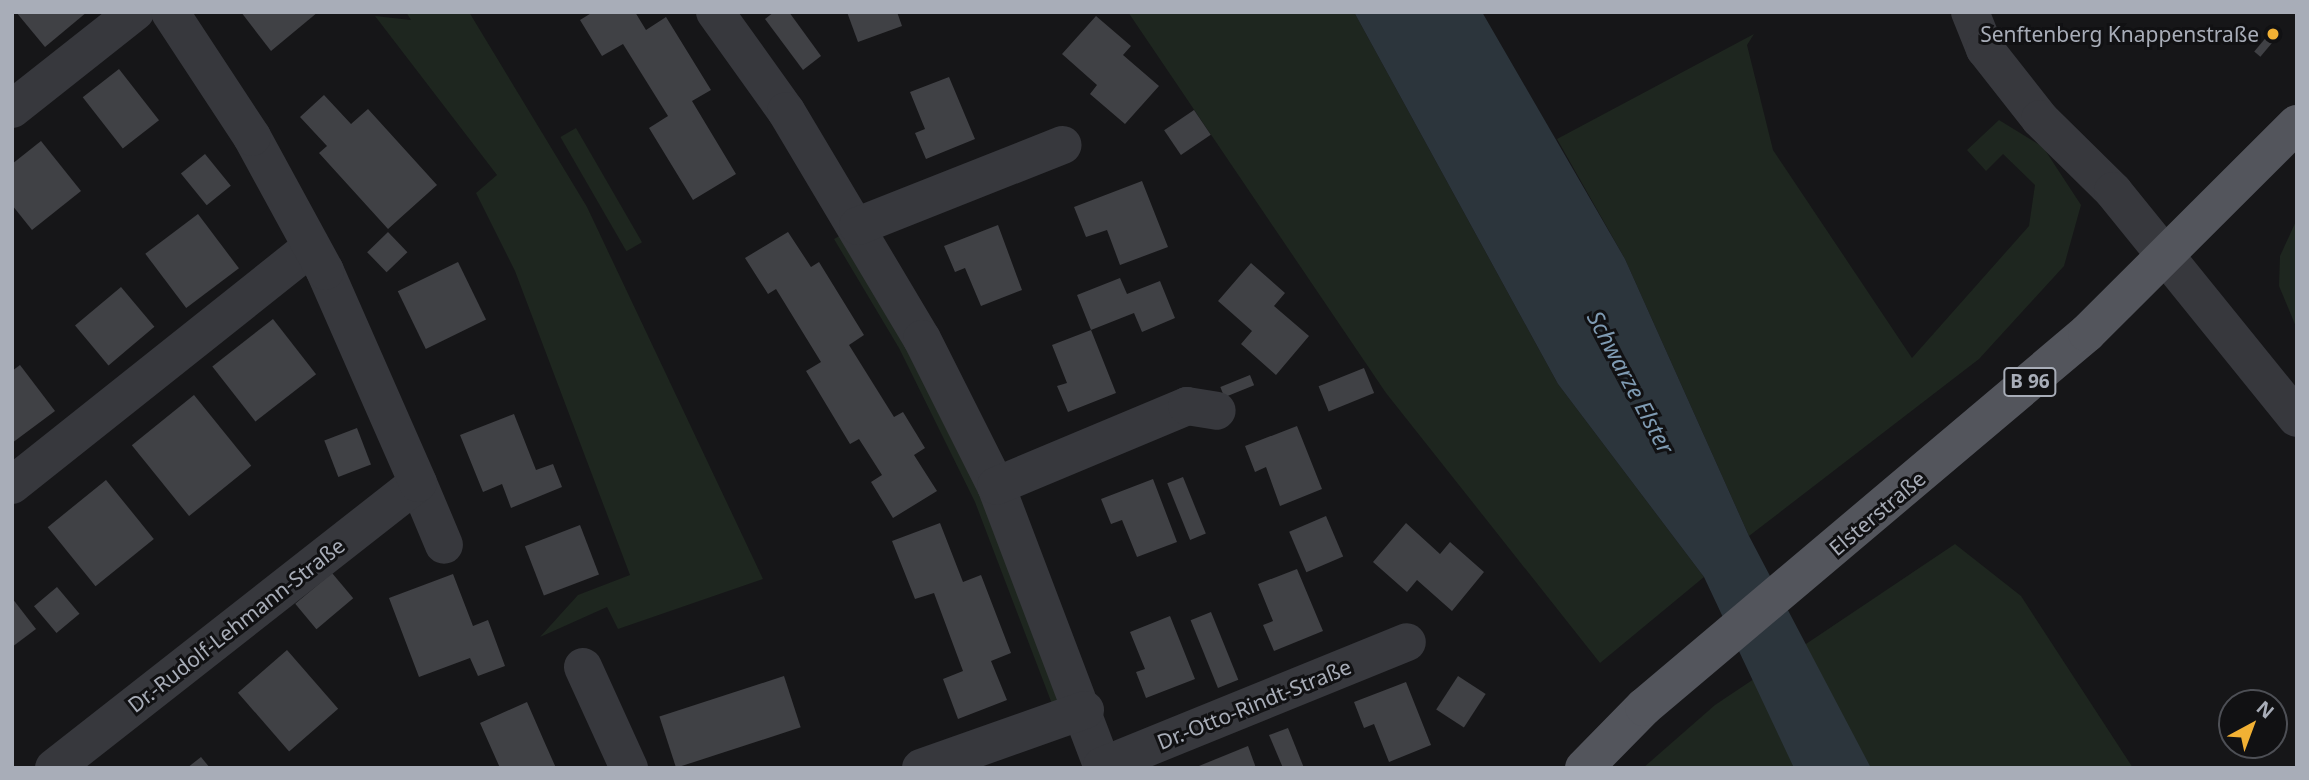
<!DOCTYPE html>
<html>
<head>
<meta charset="utf-8">
<style>
  body { margin:0 }
  #map { position:relative; width:2309px; height:780px; overflow:hidden; background:#161618; font-family:"Noto Sans",sans-serif }
  div>[style] { position:absolute }
  .green>* { inset:0; background:#1e261f; transform-origin:0 0 }
  .water>* { inset:0; background:#2c353c }
  .building>* { inset:0; background:#404145; transform-origin:0 0 }
  .minor>* { height:38px; margin:-19px; padding:0 19px; transform-origin:19px; border-radius:19px; background:#37383d }
  .major>* { height:38px; margin:-19px; padding:0 19px; transform-origin:19px; border-radius:19px; background:#53555c }
  .dots>* { width:19px; height:19px; translate:-50% -50%; box-sizing:border-box; border:4px solid #111113; border-radius:50% }
  span { translate:-50% -50%; white-space:nowrap; text-align:center; line-height:1.15; -webkit-text-stroke:6px #111113; paint-order:stroke }
  .shield-label span { padding:2px 5px; background:#111113; border:2px solid; border-radius:5px; -webkit-text-stroke-width:0 }
  .shield-label { font-size:19px; color:#a8adb8; font-weight:700 }
  .poi-label { font-size:21px; color:#a8adb8 }
  .right { translate:-100% -50%; text-align:right }
  .street-label { font-size:21px; color:#a8adb8 }
  .water-label { font-size:23px; color:#7f9bb3; font-style:italic }
  .frame { position:absolute; inset:0; border:14px solid #a8adb8; pointer-events:none }
  .north { position:absolute; left:2218px; top:689px; width:70px; height:70px; box-sizing:border-box; background:#111113; border:2px solid #4d4f55; border-radius:50%; rotate:41deg; font-size:19px; font-weight:700; line-height:28px; text-align:center; color:#a8adb8 }
  .north::after { content:''; display:block; margin:auto; width:24px; height:32px; background:#f2b134; clip-path:polygon(50% 0,100% 100%,50% 72%,0 100%) }
</style>
</head>
<body>
<div id="map">
  <div class="green">
    <div style="clip-path:polygon(406px 12px,469px 12px,587px 207px,763px 579px,618px 629px,607px 607px,540px 637px,578px 595px,630px 575px,515px 271px,476px 193px,497px 175px,375px 16px,411px 20px)"></div>
    <div style="clip-path:polygon(1128px 12px,1354px 12px,1558px 384px,1704px 577px,1600px 663px,1386px 393px)"></div>
    <div style="clip-path:polygon(1754px 34px,1747px 45px,1773px 150px,1912px 358px,2029px 226px,2035px 185px,2003px 154px,1986px 171px,1967px 150px,1999px 120px,2043px 147px,2081px 205px,2064px 266px,1979px 359px,1749px 536px,1625px 259px,1557px 139px)"></div>
    <div style="left:576px;top:128px;width:132px;height:18px;rotate:60deg"></div>
    <div style="clip-path:polygon(2297px 219px,2297px 329px,2279px 286px,2280px 256px)"></div>
    <div style="clip-path:polygon(858px 226px,1085px 710px,1057px 717px,975px 502px,899px 348px,834px 239px)"></div>
    <div style="clip-path:polygon(1955px 544px,2021px 596px,2133px 768px,1643px 768px,1715px 705px)"></div>
  </div>
  <div class="water">
    <div style="clip-path:polygon(1354px 12px,1482px 12px,1625px 259px,1749px 536px,1871px 768px,1794px 768px,1704px 577px,1558px 384px)"></div>
  </div>
  <div class="building">
    <div style="clip-path:polygon(16px 12px,87px 12px,45px 47px)"></div>
    <div style="clip-path:polygon(241px 12px,318px 12px,271px 51px)"></div>
    <div style="clip-path:polygon(593px 12px,635px 12px,646px 30px,666px 17px,711px 90px,692px 101px,736px 174px,693px 200px,649px 128px,668px 116px,623px 44px,602px 56px,580px 20px)"></div>
    <div style="clip-path:polygon(774px 12px,789px 12px,821px 56px,803px 70px,765px 19px)"></div>
    <div style="clip-path:polygon(847px 12px,897px 12px,902px 26px,858px 42px)"></div>
    <div style="clip-path:polygon(1096px 16px,1131px 46px,1123px 55px,1159px 86px,1125px 124px,1090px 94px,1097px 85px,1062px 54px)"></div>
    <div style="left:2269px;top:34px;width:8px;height:23px;rotate:40deg"></div>
    <div style="left:119px;top:69px;width:65px;height:46px;rotate:52deg"></div>
    <div style="clip-path:polygon(949px 77px,975px 139px,926px 159px,915px 133px,925px 129px,910px 92px)"></div>
    <div style="clip-path:polygon(324px 95px,351px 124px,368px 109px,437px 185px,388px 229px,319px 153px,327px 146px,300px 117px)"></div>
    <div style="left:1194px;top:110px;width:30px;height:36px;rotate:56deg"></div>
    <div style="clip-path:polygon(41px 141px,81px 191px,32px 230px,12px 205px,12px 164px)"></div>
    <div style="left:205px;top:154px;width:41px;height:31px;rotate:51deg"></div>
    <div style="clip-path:polygon(1142px 181px,1168px 247px,1120px 265px,1107px 230px,1086px 237px,1074px 207px)"></div>
    <div style="left:198px;top:214px;width:68px;height:66px;rotate:53deg"></div>
    <div style="clip-path:polygon(998px 225px,1022px 290px,981px 306px,965px 268px,955px 272px,944px 246px)"></div>
    <div style="left:388px;top:232px;width:28px;height:29px;rotate:46deg"></div>
    <div style="clip-path:polygon(788px 232px,811px 267px,819px 262px,864px 335px,849px 345px,894px 417px,903px 412px,925px 448px,914px 455px,937px 491px,893px 518px,871px 482px,882px 475px,859px 439px,850px 444px,806px 371px,821px 362px,776px 289px,768px 294px,745px 258px)"></div>
    <div style="left:458px;top:262px;width:64px;height:67px;rotate:64deg"></div>
    <div style="clip-path:polygon(1251px 263px,1285px 293px,1274px 306px,1309px 336px,1276px 375px,1241px 344px,1252px 331px,1218px 301px)"></div>
    <div style="clip-path:polygon(1120px 278px,1127px 294px,1160px 281px,1175px 318px,1142px 332px,1134px 313px,1091px 330px,1077px 295px)"></div>
    <div style="left:121px;top:287px;width:52px;height:60px;rotate:50deg"></div>
    <div style="left:273px;top:319px;width:70px;height:77px;rotate:52deg"></div>
    <div style="clip-path:polygon(1091px 330px,1116px 393px,1068px 412px,1057px 386px,1067px 383px,1052px 345px)"></div>
    <div style="clip-path:polygon(20px 365px,55px 411px,12px 443px,12px 371px)"></div>
    <div style="left:1364px;top:368px;width:27px;height:49px;rotate:68deg"></div>
    <div style="left:1250px;top:375px;width:11px;height:32px;rotate:68deg"></div>
    <div style="left:194px;top:395px;width:91px;height:80px;rotate:51deg"></div>
    <div style="clip-path:polygon(514px 414px,536px 470px,553px 464px,562px 487px,511px 508px,502px 484px,483px 492px,460px 435px)"></div>
    <div style="clip-path:polygon(1297px 426px,1322px 489px,1280px 506px,1266px 467px,1255px 472px,1245px 446px)"></div>
    <div style="left:357px;top:428px;width:39px;height:35px;rotate:69deg"></div>
    <div style="left:1183px;top:477px;width:61px;height:17px;rotate:68deg"></div>
    <div style="clip-path:polygon(1153px 479px,1177px 542px,1137px 557px,1122px 520px,1111px 524px,1101px 499px)"></div>
    <div style="left:106px;top:480px;width:76px;height:75px;rotate:51deg"></div>
    <div style="left:1326px;top:516px;width:44px;height:40px;rotate:67deg"></div>
    <div style="clip-path:polygon(940px 523px,963px 582px,981px 575px,1011px 653px,991px 661px,1007px 700px,958px 719px,943px 679px,963px 671px,934px 593px,915px 599px,892px 541px)"></div>
    <div style="clip-path:polygon(1406px 523px,1440px 554px,1450px 542px,1484px 572px,1452px 611px,1417px 580px,1407px 592px,1373px 562px)"></div>
    <div style="left:580px;top:525px;width:53px;height:59px;rotate:69deg"></div>
    <div style="clip-path:polygon(1297px 569px,1323px 631px,1274px 651px,1263px 625px,1273px 621px,1258px 584px)"></div>
    <div style="left:332px;top:573px;width:33px;height:48px;rotate:50deg"></div>
    <div style="clip-path:polygon(453px 574px,473px 626px,488px 620px,505px 666px,478px 676px,470px 658px,419px 677px,389px 598px)"></div>
    <div style="left:57px;top:587px;width:35px;height:30px;rotate:50deg"></div>
    <div style="clip-path:polygon(12px 598px,36px 629px,12px 647px)"></div>
    <div style="left:1211px;top:612px;width:73px;height:22px;rotate:68deg"></div>
    <div style="clip-path:polygon(1170px 616px,1195px 679px,1146px 698px,1136px 672px,1145px 669px,1130px 632px)"></div>
    <div style="left:287px;top:650px;width:78px;height:65px;rotate:49deg"></div>
    <div style="left:784px;top:676px;width:54px;height:131px;rotate:72deg"></div>
    <div style="left:1458px;top:676px;width:33px;height:40px;rotate:33deg"></div>
    <div style="clip-path:polygon(1406px 682px,1431px 745px,1389px 762px,1374px 724px,1364px 728px,1354px 702px)"></div>
    <div style="clip-path:polygon(527px 702px,544px 741px,556px 768px,500px 768px,480px 723px)"></div>
    <div style="clip-path:polygon(1288px 728px,1304px 768px,1283px 768px,1269px 735px)"></div>
    <div style="clip-path:polygon(1248px 746px,1256px 768px,1194px 768px)"></div>
    <div style="clip-path:polygon(201px 757px,210px 768px,187px 768px)"></div>
  </div>
  <div class="minor">
    <div style="left:715px;top:12px;width:122px;rotate:54.4deg"></div>
    <div style="left:786px;top:111px;width:265px;rotate:59.2deg"></div>
    <div style="left:922px;top:339px;width:165px;rotate:63.3deg"></div>
    <div style="left:996px;top:486px;width:302px;rotate:69.2deg"></div>
    <div style="left:1970px;top:12px;width:40px;rotate:68deg"></div>
    <div style="left:1985px;top:49px;width:89px;rotate:51.8deg"></div>
    <div style="left:2040px;top:119px;width:103px;rotate:44.6deg"></div>
    <div style="left:2113px;top:191px;width:292px;rotate:51deg"></div>
    <div style="left:12px;top:109px;width:157px;rotate:-38.3deg"></div>
    <div style="left:858px;top:226px;width:220px;rotate:-21.6deg"></div>
    <div style="left:418px;top:483px;width:67px;rotate:67.2deg"></div>
    <div style="left:12px;top:485px;width:382px;rotate:-38.5deg"></div>
    <div style="left:996px;top:486px;width:207px;rotate:-22.7deg"></div>
    <div style="left:1187px;top:406px;width:30px;rotate:9deg"></div>
    <div style="left:583px;top:667px;width:111px;rotate:65.5deg"></div>
    <div style="left:1102px;top:766px;width:329px;rotate:-22.1deg"></div>
    <div style="left:54px;top:768px;width:462px;rotate:-38.1deg"></div>
    <div style="left:418px;top:483px;width:232px;rotate:-113.7deg"></div>
    <div style="left:325px;top:271px;width:153px;rotate:-118.6deg"></div>
    <div style="left:252px;top:137px;width:149px;rotate:-123.3deg"></div>
    <div style="left:921px;top:768px;width:174px;rotate:-19.5deg"></div>
  </div>
  <div class="major">
    <div style="left:1584px;top:768px;width:86px;rotate:-45.5deg"></div>
    <div style="left:1644px;top:707px;width:580px;rotate:-40.17deg"></div>
    <div style="left:2087px;top:333px;width:296px;rotate:-44.9deg"></div>
  </div>
  <div class="dots">
    <div style="left:2273px;top:34px;background:#f2b134"></div>
  </div>
  <div class="shield-label">
    <span style="left:2030px;top:382px">B 96</span>
  </div>
  <div class="poi-label">
    <span class="right" style="left:2259px;top:34px">Senftenberg Knappenstraße</span>
  </div>
  <div class="street-label">
    <span style="left:1877px;top:513px;rotate:-40deg">Elsterstraße</span>
    <span style="left:236px;top:625px;rotate:-38deg">Dr.-Rudolf-Lehmann-Straße</span>
    <span style="left:1254px;top:704px;rotate:-22deg">Dr.-Otto-Rindt-Straße</span>
  </div>
  <div class="water-label">
    <span style="left:1631px;top:382px;rotate:62deg">Schwarze Elster</span>
  </div>
  <div class="frame"></div>
  <div class="north">N</div>
</div>
</body>
</html>
